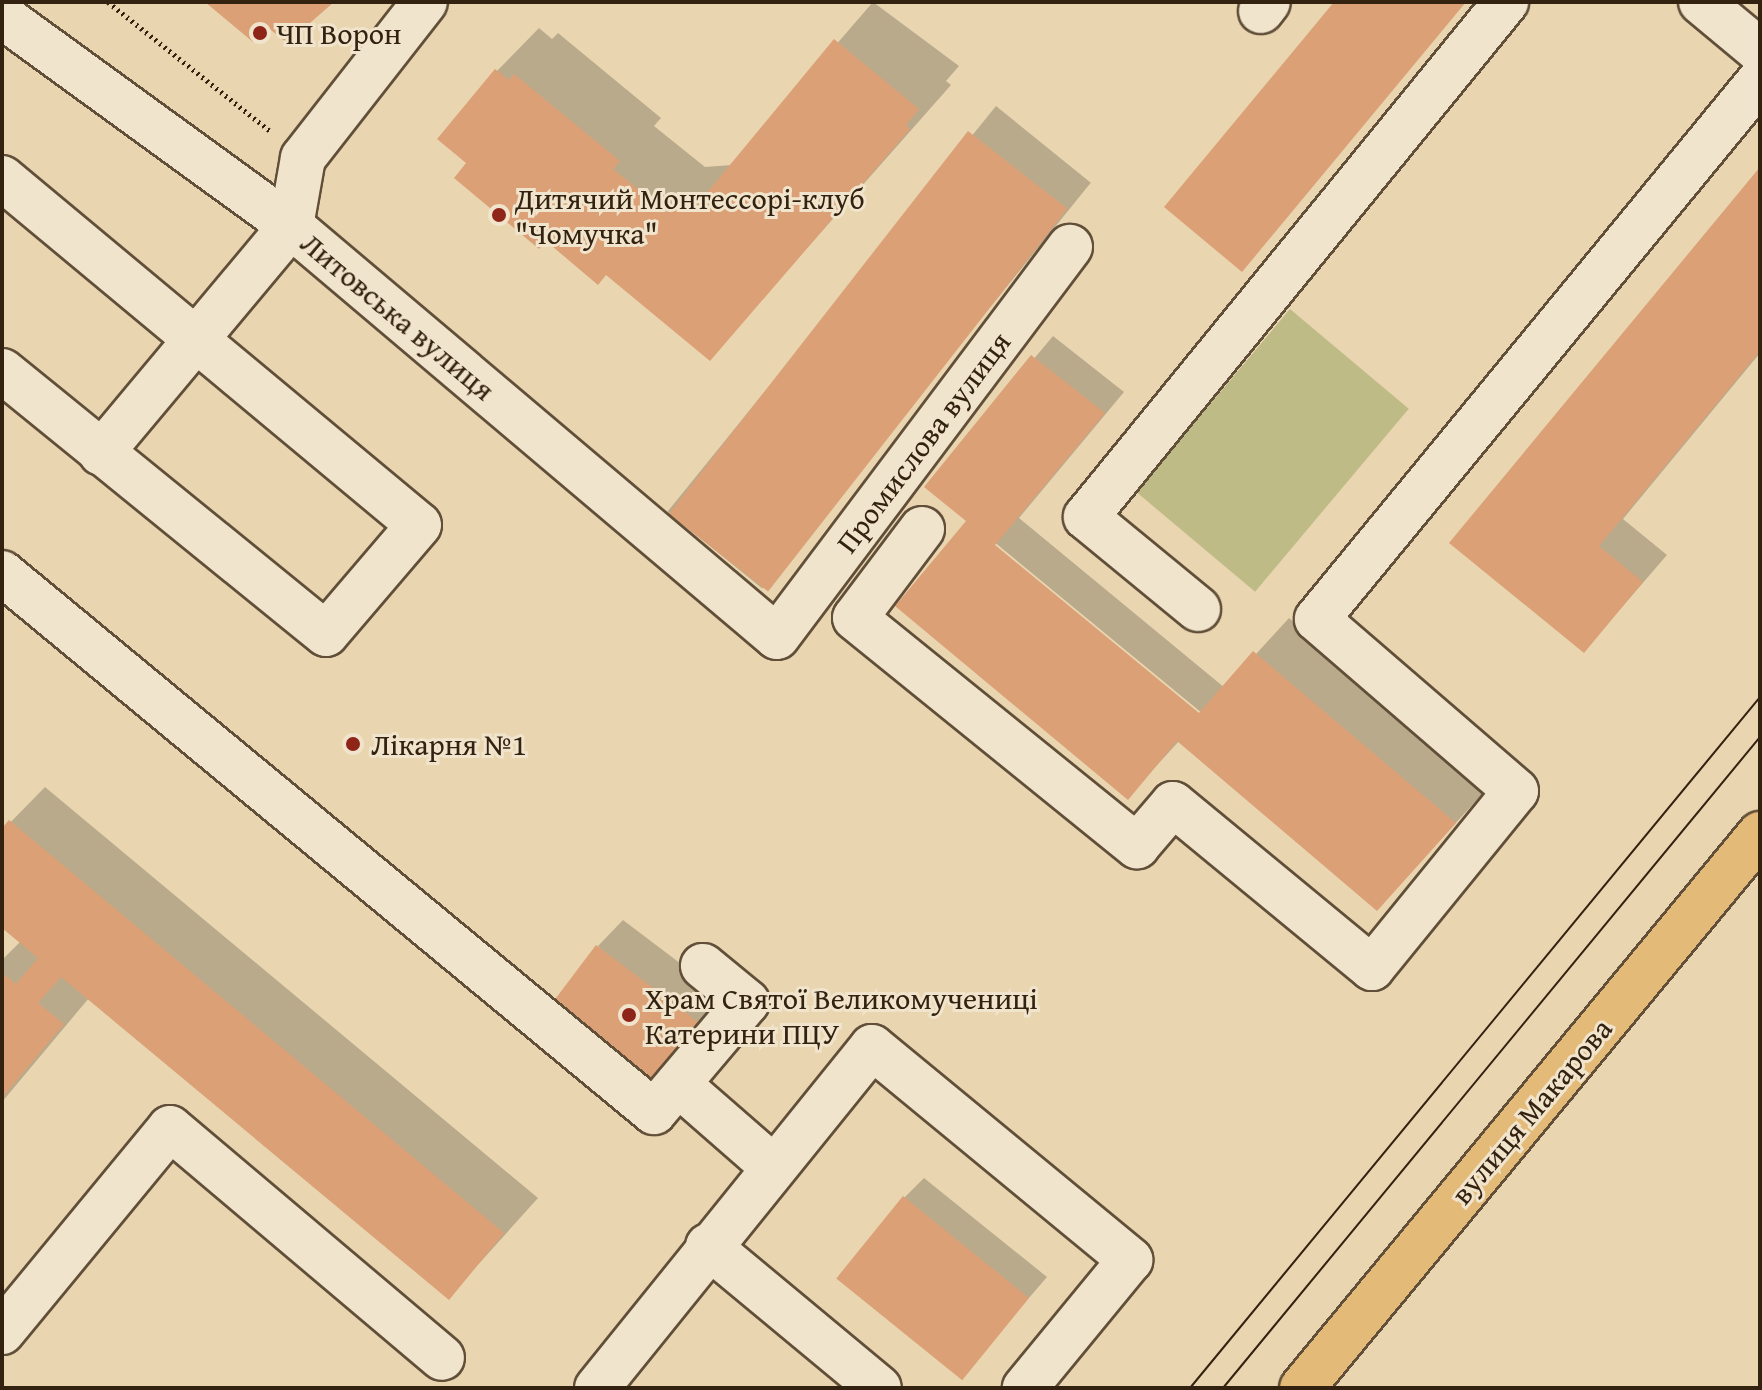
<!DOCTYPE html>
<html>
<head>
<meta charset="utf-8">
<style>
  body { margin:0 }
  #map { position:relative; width:1762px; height:1390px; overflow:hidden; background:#e9d5b0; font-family:"Gentium Book Plus",serif }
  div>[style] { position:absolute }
  .green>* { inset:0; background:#bfbb86; transform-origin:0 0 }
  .shadow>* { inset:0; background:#0003; transform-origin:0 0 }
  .building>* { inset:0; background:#dba076; transform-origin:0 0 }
  .path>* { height:5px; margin-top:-2.5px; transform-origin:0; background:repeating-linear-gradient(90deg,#342211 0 2px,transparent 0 6px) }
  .roads { filter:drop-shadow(2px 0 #614f39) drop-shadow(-2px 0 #614f39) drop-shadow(0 2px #614f39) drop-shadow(0 -2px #614f39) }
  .minor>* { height:44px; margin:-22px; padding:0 22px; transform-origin:22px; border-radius:22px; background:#f1e4cc }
  .major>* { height:44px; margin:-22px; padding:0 22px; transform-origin:22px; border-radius:22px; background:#e4ba78 }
  .tram>* { height:2px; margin:-1px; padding:0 1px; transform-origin:1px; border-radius:1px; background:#342211 }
  .dots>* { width:22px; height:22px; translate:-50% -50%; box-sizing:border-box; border:4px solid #f1e4cc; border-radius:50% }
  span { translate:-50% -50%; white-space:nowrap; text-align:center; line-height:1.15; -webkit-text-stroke:6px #f1e4cc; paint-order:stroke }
  .poi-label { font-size:30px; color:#342211 }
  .left { translate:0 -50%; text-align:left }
  .street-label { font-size:30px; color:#342211 }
  .frame { position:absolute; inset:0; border:4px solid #342211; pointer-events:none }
</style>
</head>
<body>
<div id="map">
  <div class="green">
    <div style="left:1290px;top:309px;width:155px;height:239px;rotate:40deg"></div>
  </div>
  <div class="shadow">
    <div style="clip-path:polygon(873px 2px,959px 66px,946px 81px,951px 85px,710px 358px,469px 163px,497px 71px,539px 28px,552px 39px,558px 33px,661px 118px,654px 126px,705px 167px,732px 165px)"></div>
    <div style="left:996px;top:106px;width:122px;height:522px;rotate:39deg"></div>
    <div style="clip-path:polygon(1760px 171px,1760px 353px,1623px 519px,1667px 555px,1584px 651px,1452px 542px)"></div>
    <div style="clip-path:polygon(evenodd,1053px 336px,1124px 392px,1019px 518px,1225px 688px,1289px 618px,1489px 787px,1377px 908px,1180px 740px,1128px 797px,969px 521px,927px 487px,1053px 336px,987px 536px,1208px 718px,1206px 721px,984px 539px,987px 536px)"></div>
    <div style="clip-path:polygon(45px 787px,538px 1198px,449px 1297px,89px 998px,2px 1102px,2px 960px,21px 941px,2px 925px,2px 831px)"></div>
    <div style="clip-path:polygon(623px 920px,730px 1001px,687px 1057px,598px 946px)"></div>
    <div style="clip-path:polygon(924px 1178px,1047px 1277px,961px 1377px,904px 1198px)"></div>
  </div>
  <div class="building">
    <div style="clip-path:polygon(205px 2px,334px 2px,287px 43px,266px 26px,253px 42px)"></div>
    <div style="clip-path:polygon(1334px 2px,1466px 2px,1242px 272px,1164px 207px)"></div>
    <div style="clip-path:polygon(834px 39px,919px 109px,906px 125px,910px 129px,710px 361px,606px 275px,598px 285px,546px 241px,539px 249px,454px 178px,466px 163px,437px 139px,495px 69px,509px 80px,514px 74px,620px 161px,613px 169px,662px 208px,696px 206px)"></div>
    <div style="left:968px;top:131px;width:126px;height:486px;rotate:38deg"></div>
    <div style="clip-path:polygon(1760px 167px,1760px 351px,1599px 546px,1643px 582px,1584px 653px,1449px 543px)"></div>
    <div style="clip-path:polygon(1031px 355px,1105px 413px,995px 545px,1199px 713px,1253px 651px,1456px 823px,1377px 911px,1177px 741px,1128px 800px,895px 606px,966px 521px,924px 487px)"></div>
    <div style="clip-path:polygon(9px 820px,504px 1233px,449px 1300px,61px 977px,38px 1003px,64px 1024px,2px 1098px,2px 973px,16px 984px,38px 958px,2px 928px,2px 828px)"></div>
    <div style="left:596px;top:945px;width:138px;height:73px;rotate:37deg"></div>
    <div style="left:903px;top:1196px;width:162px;height:106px;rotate:39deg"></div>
  </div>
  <div class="path">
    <div style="left:108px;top:2px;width:207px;rotate:38.5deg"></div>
  </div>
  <div class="roads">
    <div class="minor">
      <div style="left:1701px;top:2px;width:77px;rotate:39.7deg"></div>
      <div style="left:1261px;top:11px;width:11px;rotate:-52deg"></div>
      <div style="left:2px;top:16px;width:357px;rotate:36deg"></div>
      <div style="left:291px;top:226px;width:636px;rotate:40.22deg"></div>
      <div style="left:777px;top:637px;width:488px;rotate:-53.1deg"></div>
      <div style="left:2px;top:178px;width:542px;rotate:39.77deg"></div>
      <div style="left:419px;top:525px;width:143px;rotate:130.5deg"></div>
      <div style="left:326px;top:634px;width:417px;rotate:-140.9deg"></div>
      <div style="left:101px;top:453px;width:296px;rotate:-50.1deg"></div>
      <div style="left:291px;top:226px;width:69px;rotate:-80deg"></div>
      <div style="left:303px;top:158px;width:198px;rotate:-52deg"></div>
      <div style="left:922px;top:529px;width:111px;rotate:127deg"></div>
      <div style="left:855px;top:618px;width:363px;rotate:39deg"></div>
      <div style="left:1137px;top:846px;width:55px;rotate:-49.4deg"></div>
      <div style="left:1173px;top:804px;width:258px;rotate:39.5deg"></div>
      <div style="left:1372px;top:968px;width:228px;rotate:-50.9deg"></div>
      <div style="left:1516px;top:791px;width:263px;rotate:-139.2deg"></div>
      <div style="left:1317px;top:619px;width:698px;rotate:-50.58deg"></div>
      <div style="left:2px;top:573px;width:846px;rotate:39.58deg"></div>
      <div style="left:654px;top:1112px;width:144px;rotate:-49.8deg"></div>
      <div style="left:747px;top:1002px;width:57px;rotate:-140.7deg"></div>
      <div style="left:1198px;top:609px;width:145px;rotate:-140.6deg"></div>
      <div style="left:1086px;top:517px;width:665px;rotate:-50.8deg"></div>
      <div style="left:678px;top:1084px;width:126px;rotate:41.1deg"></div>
      <div style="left:708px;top:1246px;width:222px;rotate:39.7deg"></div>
      <div style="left:2px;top:1332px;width:264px;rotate:-50.5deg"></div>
      <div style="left:170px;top:1128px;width:356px;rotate:40.2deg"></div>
      <div style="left:597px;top:1388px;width:438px;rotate:-51.1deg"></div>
      <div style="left:872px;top:1047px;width:335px;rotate:39.5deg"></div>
      <div style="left:1130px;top:1260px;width:166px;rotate:129.4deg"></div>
    </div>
    <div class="major">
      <div style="left:1302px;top:1388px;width:719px;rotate:-50.42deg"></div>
    </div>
  </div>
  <div class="tram">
    <div style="left:1190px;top:1388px;width:896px;rotate:-50.48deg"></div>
    <div style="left:1223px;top:1388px;width:844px;rotate:-50.48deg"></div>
  </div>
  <div class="dots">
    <div style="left:260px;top:33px;background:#8f2418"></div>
    <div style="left:499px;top:215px;background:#8f2418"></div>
    <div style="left:353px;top:744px;background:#8f2418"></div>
    <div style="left:629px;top:1015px;background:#8f2418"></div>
  </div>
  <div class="poi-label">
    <span class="left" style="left:276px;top:33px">ЧП Ворон</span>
    <span class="left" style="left:515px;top:215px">Дитячий Монтессорі-клуб<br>"Чомучка"</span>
    <span class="left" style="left:371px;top:744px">Лікарня №1</span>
    <span class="left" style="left:645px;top:1015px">Храм Святої Великомучениці<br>Катерини ПЦУ</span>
  </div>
  <div class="street-label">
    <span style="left:398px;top:316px;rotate:40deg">Литовська вулиця</span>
    <span style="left:923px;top:442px;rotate:-53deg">Промислова вулиця</span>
    <span style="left:1531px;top:1111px;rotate:-50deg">вулиця Макарова</span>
  </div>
  <div class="frame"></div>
</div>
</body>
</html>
